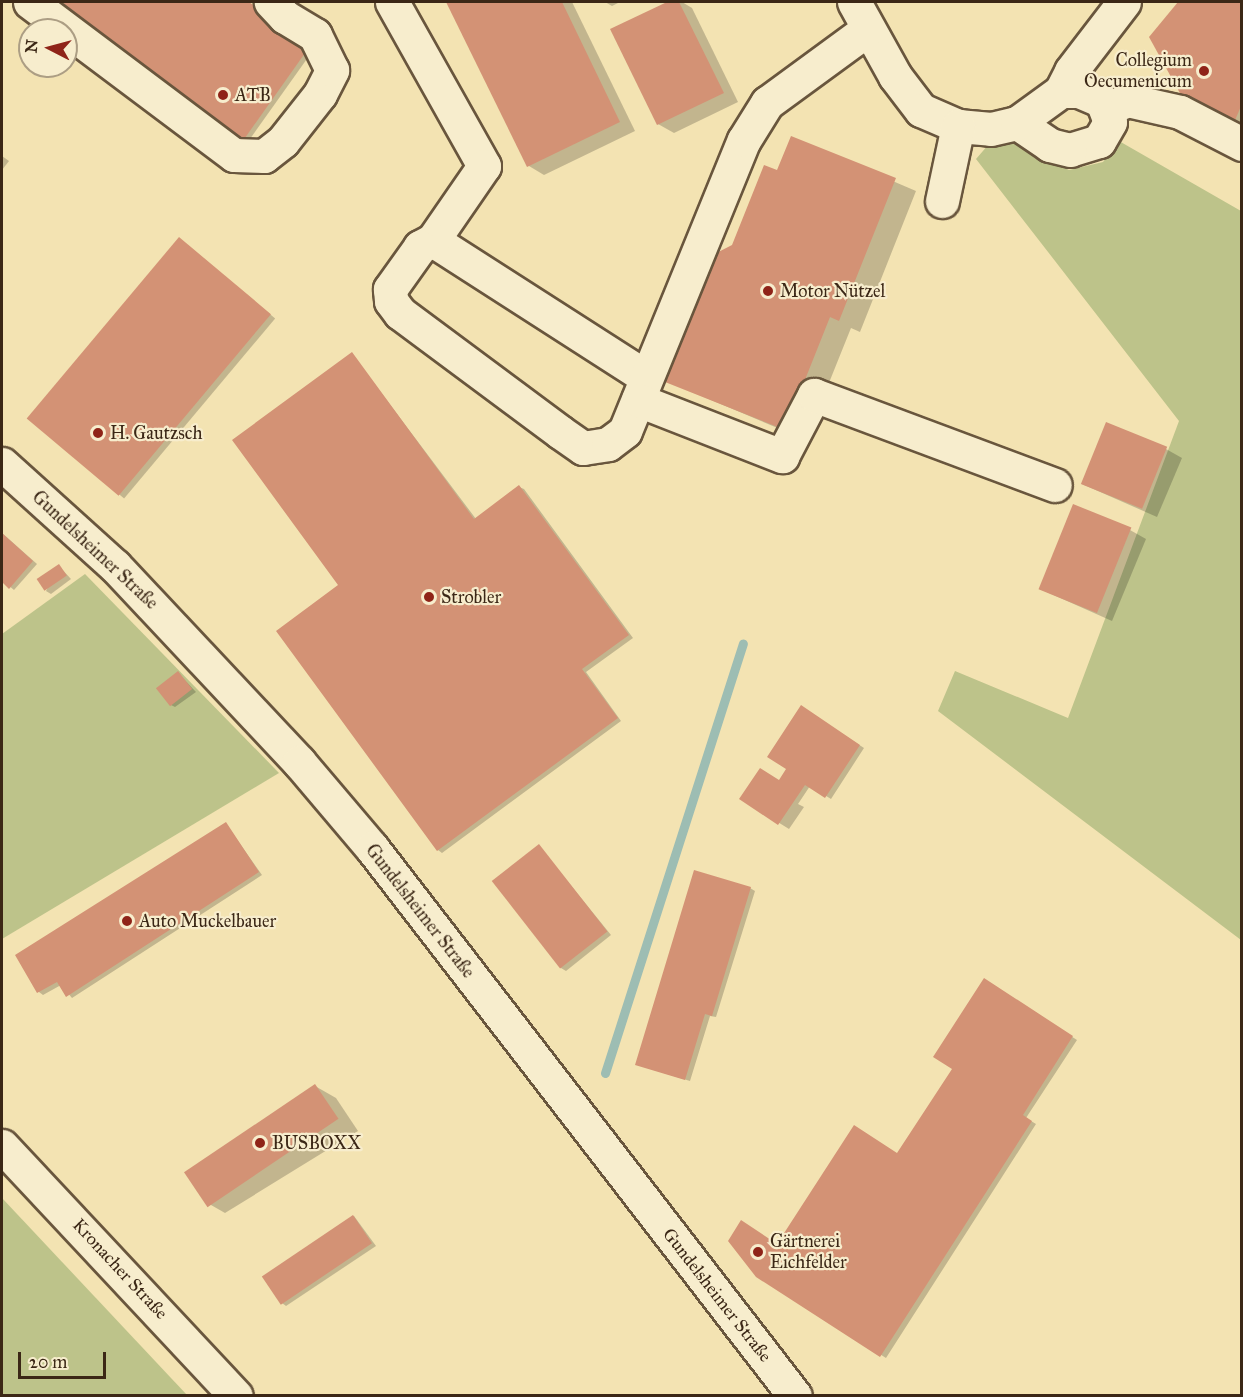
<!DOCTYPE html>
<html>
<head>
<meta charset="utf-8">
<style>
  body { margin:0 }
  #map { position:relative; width:1243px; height:1397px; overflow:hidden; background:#f3e3b2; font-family:"IM FELL Great Primer",serif }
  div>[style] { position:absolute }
  .green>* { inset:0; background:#bdc38a }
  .shadow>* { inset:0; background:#0003; transform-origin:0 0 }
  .stream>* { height:9px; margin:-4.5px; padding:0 4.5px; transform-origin:4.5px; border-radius:4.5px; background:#9dbdb3 }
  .building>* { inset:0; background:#d39275; transform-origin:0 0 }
  .roads { filter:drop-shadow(2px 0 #69563d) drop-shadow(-2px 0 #69563d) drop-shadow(0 2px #69563d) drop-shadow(0 -2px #69563d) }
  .minor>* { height:33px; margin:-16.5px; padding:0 16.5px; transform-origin:16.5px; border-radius:16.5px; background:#f7edcd }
  .dots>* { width:16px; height:16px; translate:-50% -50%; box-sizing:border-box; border:3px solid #f7edcd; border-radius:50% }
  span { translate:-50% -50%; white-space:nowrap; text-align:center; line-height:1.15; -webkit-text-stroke:4.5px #f7edcd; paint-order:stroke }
  .poi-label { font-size:18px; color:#3b2716 }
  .right { translate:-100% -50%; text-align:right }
  .left { translate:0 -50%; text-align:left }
  .street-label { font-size:18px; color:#3b2716 }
  .frame { position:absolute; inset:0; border:3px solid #3b2716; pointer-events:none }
  .north { position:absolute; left:18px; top:18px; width:60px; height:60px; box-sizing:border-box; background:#f7edcd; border:2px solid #ac9e84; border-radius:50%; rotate:276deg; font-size:16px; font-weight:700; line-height:24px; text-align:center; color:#3b2716 }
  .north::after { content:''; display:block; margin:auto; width:21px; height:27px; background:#8f2418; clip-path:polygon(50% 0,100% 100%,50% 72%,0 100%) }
  .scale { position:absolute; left:18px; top:1352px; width:88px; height:27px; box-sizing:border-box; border:3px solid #3b2716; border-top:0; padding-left:8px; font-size:18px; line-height:21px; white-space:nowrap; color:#3b2716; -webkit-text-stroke:4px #f7edcd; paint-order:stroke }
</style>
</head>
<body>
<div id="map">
  <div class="green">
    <div style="clip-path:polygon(1119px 141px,1241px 211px,1241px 940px,938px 711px,955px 671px,1068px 718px,1179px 421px,976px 159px,989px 144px,1012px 142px,1069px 170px,1103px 162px)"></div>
    <div style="clip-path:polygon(85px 574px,279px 773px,2px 939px,2px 634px)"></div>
    <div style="clip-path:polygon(2px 1198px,187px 1395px,2px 1395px)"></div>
  </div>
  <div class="shadow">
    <div style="clip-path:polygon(66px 2px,247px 2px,314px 49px,245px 146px,58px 13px)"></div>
    <div style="clip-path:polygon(448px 2px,572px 2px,635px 131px,544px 175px,529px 166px)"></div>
    <div style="clip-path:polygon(605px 2px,620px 2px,612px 6px)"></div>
    <div style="clip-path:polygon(670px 2px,682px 2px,692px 8px,738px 102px,674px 133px,658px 124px,612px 30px)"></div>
    <div style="clip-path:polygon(1180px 2px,1242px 2px,1242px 140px,1151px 38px)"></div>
    <div style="clip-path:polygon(792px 138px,916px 191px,860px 332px,851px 328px,806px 440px,652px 375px,778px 172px)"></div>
    <div style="clip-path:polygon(2px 156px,9px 161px,2px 170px)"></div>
    <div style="left:184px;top:242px;width:119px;height:235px;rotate:40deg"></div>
    <div style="clip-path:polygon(352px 354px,476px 519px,519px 487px,524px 489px,633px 638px,586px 672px,621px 721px,442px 853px,438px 850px,341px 585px)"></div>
    <div style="clip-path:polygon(1166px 449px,1182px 458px,1157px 517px,1082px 484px)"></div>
    <div style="clip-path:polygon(1130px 530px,1146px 539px,1112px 621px,1040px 589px)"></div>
    <div style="clip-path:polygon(2px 533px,37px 564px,14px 590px,2px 580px)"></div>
    <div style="clip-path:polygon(59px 566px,71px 579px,51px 594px,46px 591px)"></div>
    <div style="clip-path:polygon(178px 673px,196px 692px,175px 707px,171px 705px)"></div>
    <div style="clip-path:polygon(801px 707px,864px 748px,831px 799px,810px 786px,798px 804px,804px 807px,789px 829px,741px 799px,780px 782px,788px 769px)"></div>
    <div style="clip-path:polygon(226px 824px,262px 875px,72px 998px,61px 985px,43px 995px,39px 992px,17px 955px)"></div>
    <div style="clip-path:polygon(539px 846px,611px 935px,566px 971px,561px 968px)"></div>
    <div style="clip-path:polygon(750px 888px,755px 891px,716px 1017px,710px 1016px,690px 1081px,641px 1066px)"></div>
    <div style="clip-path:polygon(984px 980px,1077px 1040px,1026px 1118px,1036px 1124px,886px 1358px,757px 1276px,778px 1246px,898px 1155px,954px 1068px)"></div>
    <div style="clip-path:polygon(315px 1086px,336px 1098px,358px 1131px,225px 1213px,204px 1201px)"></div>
    <div style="clip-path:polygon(354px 1216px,376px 1246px,286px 1306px,282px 1303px)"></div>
  </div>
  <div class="stream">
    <div style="left:605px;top:1073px;width:451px;rotate:-72.2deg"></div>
  </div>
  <div class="building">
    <div style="clip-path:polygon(65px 2px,249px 2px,310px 46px,240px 145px,56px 13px)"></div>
    <div style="clip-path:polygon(446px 2px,562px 2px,620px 122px,527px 167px)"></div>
    <div style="clip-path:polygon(667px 2px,679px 2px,724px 93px,657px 125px,610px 29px)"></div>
    <div style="clip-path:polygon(1178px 2px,1242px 2px,1242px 104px,1229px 134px,1192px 115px,1149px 37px)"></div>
    <div style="clip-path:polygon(791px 136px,896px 178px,839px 321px,830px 317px,785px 430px,650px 376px,695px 264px,732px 245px,764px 165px,777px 170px)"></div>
    <div style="left:179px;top:237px;width:120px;height:237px;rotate:40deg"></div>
    <div style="clip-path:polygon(352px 352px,474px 519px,519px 485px,629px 635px,582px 669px,618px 718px,437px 851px,276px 631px,338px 585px,232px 440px)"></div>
    <div style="left:1106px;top:422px;width:66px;height:67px;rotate:22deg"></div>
    <div style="left:1073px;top:504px;width:63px;height:92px;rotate:22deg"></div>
    <div style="clip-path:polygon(2px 533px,33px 561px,9px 589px,2px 582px)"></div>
    <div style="left:59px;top:564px;width:14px;height:27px;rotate:56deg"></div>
    <div style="left:178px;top:671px;width:23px;height:28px;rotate:52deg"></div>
    <div style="clip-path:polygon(801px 705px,860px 745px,825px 798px,805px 785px,778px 825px,739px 799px,760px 768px,779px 780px,786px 769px,767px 757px)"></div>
    <div style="clip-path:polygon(226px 822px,259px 872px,66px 997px,57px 982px,37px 993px,15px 955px)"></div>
    <div style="left:539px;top:844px;width:111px;height:60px;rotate:52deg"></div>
    <div style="clip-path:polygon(694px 870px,751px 887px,712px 1016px,705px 1014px,685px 1080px,635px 1065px)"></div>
    <div style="clip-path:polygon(984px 978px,1073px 1036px,1023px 1115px,1032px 1121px,880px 1357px,756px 1277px,728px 1241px,741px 1220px,777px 1244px,854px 1125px,897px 1153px,952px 1069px,933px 1057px)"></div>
    <div style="left:315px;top:1084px;width:42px;height:158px;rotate:56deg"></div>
    <div style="left:353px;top:1215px;width:34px;height:110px;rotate:56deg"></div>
  </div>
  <div class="roads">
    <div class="minor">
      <div style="left:30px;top:2px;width:255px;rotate:36.9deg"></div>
      <div style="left:234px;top:155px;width:30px;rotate:2deg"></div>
      <div style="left:264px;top:156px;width:24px;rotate:-38deg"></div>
      <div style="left:283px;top:141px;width:60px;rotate:-51.8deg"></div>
      <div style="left:320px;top:94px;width:27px;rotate:-63deg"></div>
      <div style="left:332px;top:70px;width:39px;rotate:-116deg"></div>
      <div style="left:315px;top:35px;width:35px;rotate:-149deg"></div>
      <div style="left:285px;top:17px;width:21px;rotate:-133deg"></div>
      <div style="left:392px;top:2px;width:188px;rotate:60.7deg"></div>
      <div style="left:484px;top:166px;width:90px;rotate:124.6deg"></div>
      <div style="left:854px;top:2px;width:85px;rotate:61deg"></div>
      <div style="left:895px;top:76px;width:43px;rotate:52.6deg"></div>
      <div style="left:921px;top:110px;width:40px;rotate:23.4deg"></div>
      <div style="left:958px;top:126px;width:33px;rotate:5deg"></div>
      <div style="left:991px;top:129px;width:27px;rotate:-13deg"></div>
      <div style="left:1061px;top:91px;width:18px"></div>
      <div style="left:1079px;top:91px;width:25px;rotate:23deg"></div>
      <div style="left:1102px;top:101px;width:22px;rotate:69deg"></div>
      <div style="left:1110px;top:122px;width:22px;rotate:120deg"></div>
      <div style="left:1099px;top:141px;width:30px;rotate:163deg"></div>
      <div style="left:1070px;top:150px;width:21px;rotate:-166deg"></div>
      <div style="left:1050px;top:145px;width:40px;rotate:-146deg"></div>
      <div style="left:1017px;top:123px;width:54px;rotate:-36deg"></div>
      <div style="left:1061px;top:91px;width:22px;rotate:-63deg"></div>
      <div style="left:1071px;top:71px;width:87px;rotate:-52.5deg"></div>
      <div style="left:1107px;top:109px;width:22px;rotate:-24deg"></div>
      <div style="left:1127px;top:100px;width:54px;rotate:12.8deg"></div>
      <div style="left:1180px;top:112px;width:70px;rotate:27.3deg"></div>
      <div style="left:942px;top:201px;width:77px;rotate:-78deg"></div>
      <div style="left:646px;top:377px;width:253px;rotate:-147.3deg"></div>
      <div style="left:433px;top:240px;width:15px;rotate:152deg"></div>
      <div style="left:420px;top:247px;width:52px;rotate:125.5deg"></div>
      <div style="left:390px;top:289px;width:12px;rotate:85deg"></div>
      <div style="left:391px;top:301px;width:15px;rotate:53deg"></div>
      <div style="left:400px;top:313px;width:199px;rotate:36.6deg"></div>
      <div style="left:560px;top:432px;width:28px;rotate:35deg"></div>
      <div style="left:583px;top:448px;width:25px;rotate:-9deg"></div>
      <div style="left:608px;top:444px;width:21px;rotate:-37deg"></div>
      <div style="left:625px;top:431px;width:314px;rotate:-67.8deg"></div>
      <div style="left:744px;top:140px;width:44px;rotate:-58.1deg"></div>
      <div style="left:767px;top:103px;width:125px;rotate:-36.2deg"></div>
      <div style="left:638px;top:400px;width:155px;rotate:21.3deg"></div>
      <div style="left:782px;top:456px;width:69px;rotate:-62.3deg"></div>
      <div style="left:814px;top:395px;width:257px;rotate:20.5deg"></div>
      <div style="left:2px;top:464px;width:152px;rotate:42.1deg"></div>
      <div style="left:115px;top:566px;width:269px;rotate:46.8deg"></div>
      <div style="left:299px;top:762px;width:113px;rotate:49.7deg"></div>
      <div style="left:372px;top:848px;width:692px;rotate:52.34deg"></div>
      <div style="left:2px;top:1146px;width:342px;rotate:46.9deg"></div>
    </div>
  </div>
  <div class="dots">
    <div style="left:1204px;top:71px;background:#8f2418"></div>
    <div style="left:223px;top:95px;background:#8f2418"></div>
    <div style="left:768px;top:291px;background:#8f2418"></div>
    <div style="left:98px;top:433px;background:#8f2418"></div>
    <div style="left:429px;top:597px;background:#8f2418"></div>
    <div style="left:127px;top:921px;background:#8f2418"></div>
    <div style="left:260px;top:1143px;background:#8f2418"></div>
    <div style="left:758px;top:1252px;background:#8f2418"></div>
  </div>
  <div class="poi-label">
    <span class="right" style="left:1192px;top:71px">Collegium<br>Oecumenicum</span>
    <span class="left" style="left:235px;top:95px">ATB</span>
    <span class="left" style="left:780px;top:291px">Motor Nützel</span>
    <span class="left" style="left:110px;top:433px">H. Gautzsch</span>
    <span class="left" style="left:441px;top:597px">Strobler</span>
    <span class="left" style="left:139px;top:921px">Auto Muckelbauer</span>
    <span class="left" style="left:272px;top:1143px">BUSBOXX</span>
    <span class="left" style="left:770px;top:1252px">Gärtnerei<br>Eichfelder</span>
  </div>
  <div class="street-label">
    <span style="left:95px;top:550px;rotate:43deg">Gundelsheimer Straße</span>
    <span style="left:420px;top:911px;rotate:52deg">Gundelsheimer Straße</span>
    <span style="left:120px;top:1269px;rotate:47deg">Kronacher Straße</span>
    <span style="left:717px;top:1295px;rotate:52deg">Gundelsheimer Straße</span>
  </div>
  <div class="frame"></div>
  <div class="north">N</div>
  <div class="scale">20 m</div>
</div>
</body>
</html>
